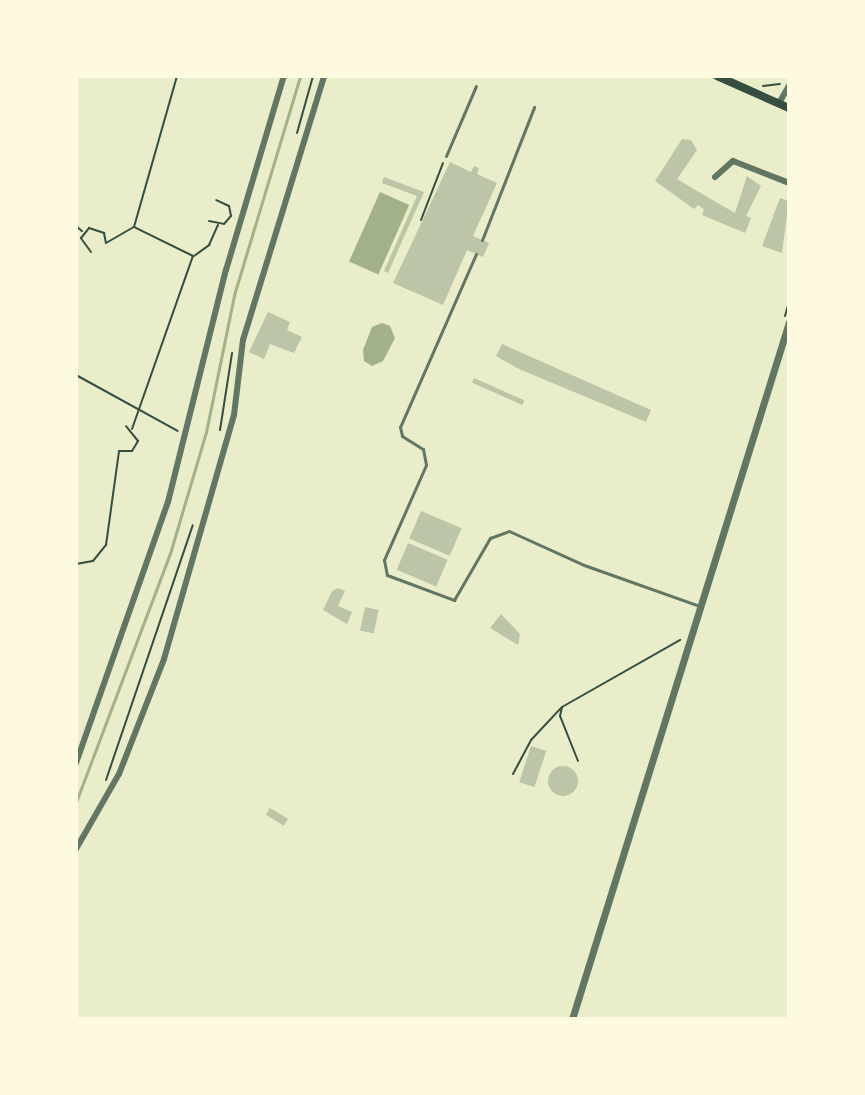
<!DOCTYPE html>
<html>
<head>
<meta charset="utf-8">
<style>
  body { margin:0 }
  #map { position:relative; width:865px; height:1095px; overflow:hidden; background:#e9edc9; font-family:Rubik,sans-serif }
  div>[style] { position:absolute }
  .water>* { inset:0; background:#a3b18a; transform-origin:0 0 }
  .stream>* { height:3px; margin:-1.5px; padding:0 1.5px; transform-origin:1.5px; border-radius:1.5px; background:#a3b18a }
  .building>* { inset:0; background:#bcc5a7; transform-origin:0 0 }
  .round { border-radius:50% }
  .path>* { height:2px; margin:-1px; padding:0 1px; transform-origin:1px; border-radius:1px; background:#344e41 }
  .service>* { height:3px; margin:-1.5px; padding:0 1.5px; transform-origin:1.5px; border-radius:1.5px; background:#617663 }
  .minor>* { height:6px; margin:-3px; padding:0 3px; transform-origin:3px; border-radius:3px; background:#617663 }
  .tertiary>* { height:7px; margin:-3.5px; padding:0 3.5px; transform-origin:3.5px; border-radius:3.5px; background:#617663 }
  .secondary>* { height:8px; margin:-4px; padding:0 4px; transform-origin:4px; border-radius:4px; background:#344e41 }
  span { translate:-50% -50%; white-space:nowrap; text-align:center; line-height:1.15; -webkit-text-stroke:8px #fefae0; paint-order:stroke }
  .frame { position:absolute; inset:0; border:78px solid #fefae0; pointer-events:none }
</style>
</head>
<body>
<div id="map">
  <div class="water">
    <div style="left:380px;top:192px;width:32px;height:76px;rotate:24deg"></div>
    <div style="clip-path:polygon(382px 323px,390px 326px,395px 338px,383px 361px,372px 366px,364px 361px,363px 350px,372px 327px)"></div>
  </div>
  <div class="stream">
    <div style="left:76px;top:802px;width:269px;rotate:-69.3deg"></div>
    <div style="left:171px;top:550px;width:123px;rotate:-73.5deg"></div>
    <div style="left:206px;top:432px;width:140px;rotate:-78.4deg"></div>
    <div style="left:234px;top:295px;width:229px;rotate:-73.2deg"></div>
  </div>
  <div class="building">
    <div style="clip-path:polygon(682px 139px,691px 140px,697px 150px,677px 179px,709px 198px,735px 213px,747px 176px,761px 186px,746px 216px,751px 218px,745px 233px,702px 215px,704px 209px,698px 205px,694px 209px,655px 181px)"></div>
    <div style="clip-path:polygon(450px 162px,471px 172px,474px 166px,479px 168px,477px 174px,497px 183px,473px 236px,489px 243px,483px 257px,467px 250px,443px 305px,393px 283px)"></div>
    <div style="clip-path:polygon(384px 177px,424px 192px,388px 273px,384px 271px,417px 196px,382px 183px)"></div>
    <div style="clip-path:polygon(780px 198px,789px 201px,782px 253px,762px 246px)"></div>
    <div style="clip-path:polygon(268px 312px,290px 322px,287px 330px,302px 337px,294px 353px,270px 344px,264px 359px,249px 352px)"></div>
    <div style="clip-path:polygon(502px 344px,651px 410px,646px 422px,519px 369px,496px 356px)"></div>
    <div style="left:474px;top:378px;width:55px;height:5px;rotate:24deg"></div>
    <div style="left:421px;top:511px;width:44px;height:30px;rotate:23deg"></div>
    <div style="left:408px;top:543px;width:43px;height:29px;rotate:23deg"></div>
    <div style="clip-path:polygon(338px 588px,345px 591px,338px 606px,352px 612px,347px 624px,323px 610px,332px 591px)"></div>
    <div style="left:365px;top:607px;width:14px;height:24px;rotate:12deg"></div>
    <div style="clip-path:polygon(501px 614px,520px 634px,518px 645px,490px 628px)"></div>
    <div style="left:531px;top:746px;width:16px;height:38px;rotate:18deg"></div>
    <div class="round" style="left:548px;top:766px;width:30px;height:30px"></div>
    <div style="left:270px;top:808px;width:21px;height:8px;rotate:31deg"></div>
  </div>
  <div class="path">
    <div style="left:763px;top:86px;width:17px;rotate:-7deg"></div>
    <div style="left:297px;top:133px;width:59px;rotate:-74.3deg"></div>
    <div style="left:421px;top:220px;width:61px;rotate:-68.9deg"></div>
    <div style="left:209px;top:221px;width:15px;rotate:11deg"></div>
    <div style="left:224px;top:224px;width:11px;rotate:-49deg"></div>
    <div style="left:231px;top:216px;width:10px;rotate:-101deg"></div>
    <div style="left:229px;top:206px;width:14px;rotate:-155deg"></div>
    <div style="left:76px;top:226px;width:8px;rotate:40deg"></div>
    <div style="left:91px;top:252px;width:17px;rotate:-126deg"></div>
    <div style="left:81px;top:238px;width:13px;rotate:-51deg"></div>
    <div style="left:89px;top:228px;width:16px;rotate:18deg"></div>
    <div style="left:104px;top:233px;width:10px;rotate:79deg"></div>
    <div style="left:106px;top:243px;width:32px;rotate:-30deg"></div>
    <div style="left:134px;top:227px;width:157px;rotate:-74.1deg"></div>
    <div style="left:194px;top:256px;width:19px;rotate:-36deg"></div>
    <div style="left:209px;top:245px;width:22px;rotate:-66deg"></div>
    <div style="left:785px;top:316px;width:15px;rotate:-74deg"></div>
    <div style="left:76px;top:375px;width:116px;rotate:28.8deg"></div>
    <div style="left:132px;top:429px;width:183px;rotate:-70.6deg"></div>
    <div style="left:193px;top:256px;width:66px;rotate:-153.8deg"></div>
    <div style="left:220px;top:430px;width:78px;rotate:-81.1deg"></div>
    <div style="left:76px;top:564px;width:17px;rotate:-10deg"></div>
    <div style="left:93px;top:561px;width:21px;rotate:-51deg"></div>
    <div style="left:106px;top:545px;width:95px;rotate:-82.1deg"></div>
    <div style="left:119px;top:451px;width:13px"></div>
    <div style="left:132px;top:451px;width:12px;rotate:-59deg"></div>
    <div style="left:138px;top:441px;width:19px;rotate:-129deg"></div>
    <div style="left:578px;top:761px;width:48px;rotate:-111.8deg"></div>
    <div style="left:560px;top:716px;width:9px;rotate:-77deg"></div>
    <div style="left:562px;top:707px;width:136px;rotate:-29.6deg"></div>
    <div style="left:513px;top:774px;width:38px;rotate:-62deg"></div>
    <div style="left:531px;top:740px;width:44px;rotate:-46.8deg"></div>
    <div style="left:106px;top:780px;width:269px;rotate:-71.2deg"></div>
  </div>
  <div class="service">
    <div style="left:446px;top:156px;width:76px;rotate:-66.8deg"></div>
    <div style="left:482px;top:240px;width:143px;rotate:-68.6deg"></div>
    <div style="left:476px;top:254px;width:189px;rotate:113.7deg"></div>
    <div style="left:400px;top:427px;width:9px;rotate:77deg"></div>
    <div style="left:402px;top:436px;width:25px;rotate:32deg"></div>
    <div style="left:423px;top:449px;width:16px;rotate:79deg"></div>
    <div style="left:426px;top:465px;width:104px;rotate:113.9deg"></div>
    <div style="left:384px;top:560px;width:15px;rotate:79deg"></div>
    <div style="left:387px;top:575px;width:72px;rotate:20.5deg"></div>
    <div style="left:454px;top:600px;width:72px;rotate:-59.9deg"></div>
    <div style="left:490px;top:538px;width:20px;rotate:-20deg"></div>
    <div style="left:509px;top:531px;width:82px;rotate:24.4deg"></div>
    <div style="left:584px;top:565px;width:123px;rotate:19.5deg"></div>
  </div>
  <div class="minor">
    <div style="left:779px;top:103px;width:20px;rotate:-60deg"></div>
    <div style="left:715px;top:177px;width:24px;rotate:-42deg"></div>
    <div style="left:733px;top:161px;width:60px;rotate:21.4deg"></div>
    <div style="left:76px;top:763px;width:277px;rotate:-70.6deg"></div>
    <div style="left:168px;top:502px;width:239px;rotate:-76deg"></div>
    <div style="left:226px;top:270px;width:202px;rotate:-73.4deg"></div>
    <div style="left:76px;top:849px;width:86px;rotate:-60.2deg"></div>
    <div style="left:119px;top:774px;width:123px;rotate:-68.6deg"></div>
    <div style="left:164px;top:659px;width:254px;rotate:-74deg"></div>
    <div style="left:234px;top:415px;width:76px;rotate:-83.2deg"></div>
    <div style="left:243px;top:340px;width:276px;rotate:-72.9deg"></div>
  </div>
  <div class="tertiary">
    <div style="left:572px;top:1019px;width:730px;rotate:-72.71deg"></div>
  </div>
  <div class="secondary">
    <div style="left:717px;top:76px;width:79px;rotate:24deg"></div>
  </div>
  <div class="frame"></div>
</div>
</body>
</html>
